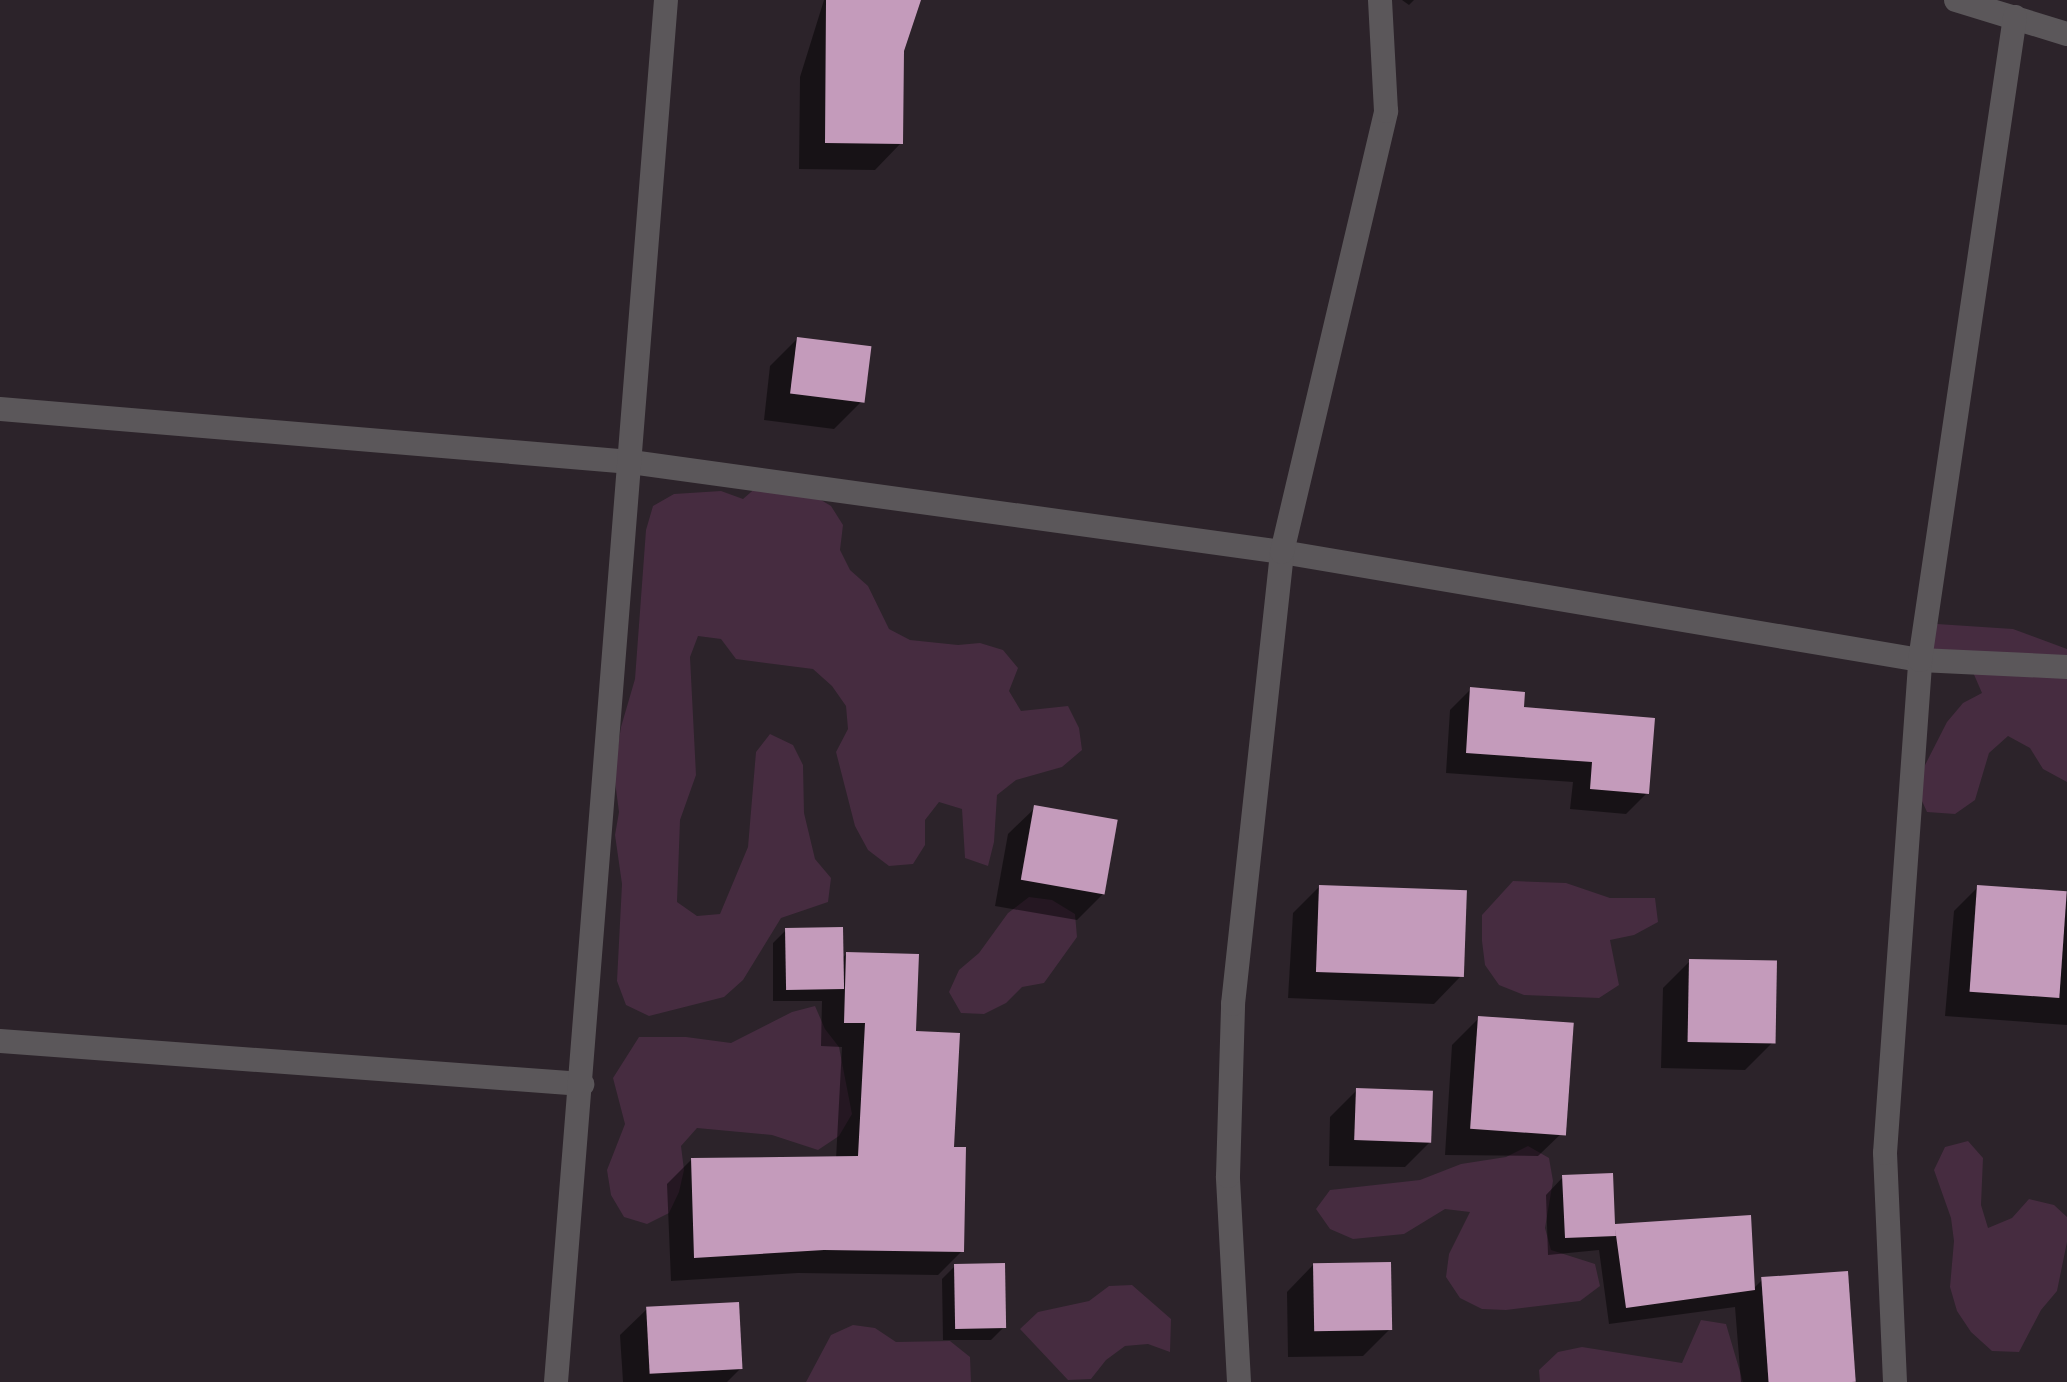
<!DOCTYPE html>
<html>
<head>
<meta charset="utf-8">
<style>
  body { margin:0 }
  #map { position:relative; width:2067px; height:1382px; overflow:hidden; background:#2c232a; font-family:"Golos Text",sans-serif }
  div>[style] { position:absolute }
  .green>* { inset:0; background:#462c40 }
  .shadow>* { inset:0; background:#0007 }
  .building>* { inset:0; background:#c49bbb; transform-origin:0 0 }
  .minor>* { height:24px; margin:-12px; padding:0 12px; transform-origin:12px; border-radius:12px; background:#5b575a }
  span { translate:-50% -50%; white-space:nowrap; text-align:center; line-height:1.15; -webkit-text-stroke:8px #231a21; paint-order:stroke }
</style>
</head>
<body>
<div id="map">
  <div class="green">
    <div style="clip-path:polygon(758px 486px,811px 494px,831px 506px,843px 525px,840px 550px,850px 570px,868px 586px,889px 629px,910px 640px,958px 645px,980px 643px,1003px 650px,1018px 668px,1009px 691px,1021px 711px,1068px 706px,1079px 728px,1082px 750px,1062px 767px,1016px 780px,997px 795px,994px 842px,988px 866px,965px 858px,962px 809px,939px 802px,925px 820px,925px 845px,913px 864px,889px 866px,868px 850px,855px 826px,836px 752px,848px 729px,846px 706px,832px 686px,813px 669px,736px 659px,721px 639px,698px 636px,690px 657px,696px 775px,680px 820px,677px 902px,697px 916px,720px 914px,748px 847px,756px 752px,770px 734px,793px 745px,803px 765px,804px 813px,815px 859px,831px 878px,828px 902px,781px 918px,743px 980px,724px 997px,649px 1016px,626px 1005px,617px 981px,622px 884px,615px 835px,619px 812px,614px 774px,621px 727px,635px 679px,646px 530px,653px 506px,674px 494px,721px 491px,743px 499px)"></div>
    <div style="clip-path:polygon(1937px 624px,2013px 629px,2067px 649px,2067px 782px,2043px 769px,2030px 748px,2008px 736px,1989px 753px,1975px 800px,1955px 814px,1927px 812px,1917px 790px,1924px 767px,1947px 722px,1963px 703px,1982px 693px,1972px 670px,1923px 670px)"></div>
    <div style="clip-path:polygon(1513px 881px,1566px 883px,1610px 898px,1655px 898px,1658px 922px,1634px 935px,1610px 940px,1619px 985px,1599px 998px,1524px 995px,1499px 985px,1485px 965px,1482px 941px,1482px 915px)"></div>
    <div style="clip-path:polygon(1029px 897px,1052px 900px,1075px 914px,1077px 937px,1044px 983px,1022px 987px,1006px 1003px,984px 1014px,961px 1013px,949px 992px,959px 970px,979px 953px,1008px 913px)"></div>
    <div style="clip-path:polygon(815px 1006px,825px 1029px,839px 1047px,852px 1114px,839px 1136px,818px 1150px,772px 1135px,697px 1128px,681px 1146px,684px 1170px,679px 1192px,669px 1213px,647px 1224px,624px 1217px,611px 1195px,607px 1170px,625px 1124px,613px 1078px,639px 1037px,686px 1037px,731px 1043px,792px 1012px)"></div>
    <div style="clip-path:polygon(1968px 1141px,1983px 1158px,1981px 1205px,1988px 1228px,2012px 1218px,2029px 1199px,2054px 1205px,2067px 1217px,2067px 1242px,2057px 1291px,2041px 1310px,2019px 1352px,1992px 1351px,1971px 1332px,1957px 1311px,1950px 1287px,1954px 1241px,1951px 1218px,1934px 1170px,1945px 1147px)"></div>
    <div style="clip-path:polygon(1528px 1146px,1549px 1158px,1553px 1181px,1545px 1228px,1551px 1250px,1595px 1264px,1600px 1286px,1580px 1301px,1506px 1310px,1482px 1309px,1460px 1298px,1446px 1277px,1449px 1254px,1470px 1212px,1445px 1209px,1404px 1234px,1353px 1239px,1330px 1229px,1316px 1209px,1330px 1190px,1420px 1180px,1461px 1164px,1506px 1157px)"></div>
    <div style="clip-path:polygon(1132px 1285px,1171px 1319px,1170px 1352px,1148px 1344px,1125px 1346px,1106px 1360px,1091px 1379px,1068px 1380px,1020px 1329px,1038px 1312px,1089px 1301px,1109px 1286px)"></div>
    <div style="clip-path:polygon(1701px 1320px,1726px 1324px,1743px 1382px,1540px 1382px,1539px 1370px,1558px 1352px,1582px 1347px,1682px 1363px)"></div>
    <div style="clip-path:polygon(853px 1325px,875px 1328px,896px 1342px,950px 1341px,970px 1357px,971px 1382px,806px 1382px,831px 1335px)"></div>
  </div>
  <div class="shadow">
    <div style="clip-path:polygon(824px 0,919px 0,902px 51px,901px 143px,875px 170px,799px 169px,800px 77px)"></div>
    <div style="clip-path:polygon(1402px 0,1414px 0,1409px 5px)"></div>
    <div style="clip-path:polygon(797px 339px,861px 402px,834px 429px,764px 420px,770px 366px)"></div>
    <div style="clip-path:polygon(1471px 689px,1522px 709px,1647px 793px,1626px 814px,1570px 809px,1573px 782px,1446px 773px,1450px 710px)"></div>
    <div style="clip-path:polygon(1035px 808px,1104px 893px,1077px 920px,995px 906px,1008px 834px)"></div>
    <div style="clip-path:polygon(1319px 887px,1460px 977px,1434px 1004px,1288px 998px,1293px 913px)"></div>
    <div style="clip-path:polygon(1978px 887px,2067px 894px,2067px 1025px,1945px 1016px,1954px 911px)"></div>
    <div style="clip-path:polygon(786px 930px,842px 959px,846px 954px,914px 1033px,952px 1149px,962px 1251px,938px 1275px,798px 1273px,671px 1281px,667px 1184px,691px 1160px,836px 1159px,842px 1047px,821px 1046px,822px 1001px,773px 1001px,773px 943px)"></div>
    <div style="clip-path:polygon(1690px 961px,1772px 1043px,1745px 1070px,1661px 1068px,1663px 988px)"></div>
    <div style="clip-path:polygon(1479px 1018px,1565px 1130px,1538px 1156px,1445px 1155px,1452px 1045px)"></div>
    <div style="clip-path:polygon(1357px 1090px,1431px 1141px,1405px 1167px,1329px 1166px,1330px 1117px)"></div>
    <div style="clip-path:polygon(1563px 1177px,1613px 1226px,1753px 1289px,1762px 1280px,1853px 1382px,1741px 1382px,1735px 1307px,1609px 1324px,1599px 1250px,1548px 1255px,1546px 1195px)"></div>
    <div style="clip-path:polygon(1313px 1265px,1390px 1329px,1363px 1356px,1288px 1357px,1287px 1292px)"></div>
    <div style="clip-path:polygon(955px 1266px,1004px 1327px,991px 1340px,943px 1340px,942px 1279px)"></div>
    <div style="clip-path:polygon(647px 1309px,740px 1369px,727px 1382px,623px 1382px,620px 1335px)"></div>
  </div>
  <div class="building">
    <div style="clip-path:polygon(826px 0,921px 0,904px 51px,903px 144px,825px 143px)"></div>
    <div style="left:797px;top:337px;width:75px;height:57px;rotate:7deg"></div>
    <div style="clip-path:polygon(1470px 687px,1525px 692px,1524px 707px,1655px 718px,1649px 794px,1590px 789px,1592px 762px,1466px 753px)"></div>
    <div style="left:1034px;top:805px;width:85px;height:76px;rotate:10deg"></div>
    <div style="left:1319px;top:885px;width:148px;height:87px;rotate:2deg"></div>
    <div style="left:1977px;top:885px;width:90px;height:107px;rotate:4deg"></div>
    <div style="left:843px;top:927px;width:62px;height:58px;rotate:89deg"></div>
    <div style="clip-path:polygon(846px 952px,919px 954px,916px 1031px,960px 1033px,954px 1147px,966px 1147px,964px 1252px,824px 1250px,694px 1258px,691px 1158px,858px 1156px,865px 1023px,844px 1023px)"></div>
    <div style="left:1689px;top:959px;width:88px;height:83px;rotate:1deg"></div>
    <div style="left:1478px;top:1016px;width:96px;height:113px;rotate:4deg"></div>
    <div style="left:1356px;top:1088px;width:77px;height:52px;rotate:2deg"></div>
    <div style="clip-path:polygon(1613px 1173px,1615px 1224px,1751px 1215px,1755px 1290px,1626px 1308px,1615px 1228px,1616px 1236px,1565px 1238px,1562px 1175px)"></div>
    <div style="left:1391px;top:1262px;width:68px;height:78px;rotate:89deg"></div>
    <div style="left:1005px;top:1263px;width:65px;height:51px;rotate:89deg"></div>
    <div style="left:1848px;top:1271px;width:111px;height:87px;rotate:86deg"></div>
    <div style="left:739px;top:1302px;width:67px;height:93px;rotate:87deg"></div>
  </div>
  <div class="minor">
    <div style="left:1956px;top:0;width:116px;rotate:17deg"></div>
    <div style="left:0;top:409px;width:633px;rotate:4.8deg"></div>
    <div style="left:631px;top:462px;width:657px;rotate:7.87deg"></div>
    <div style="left:1282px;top:552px;width:647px;rotate:9.61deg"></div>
    <div style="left:1920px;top:660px;width:147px;rotate:2.7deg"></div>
    <div style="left:0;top:1041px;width:584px;rotate:4.23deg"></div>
    <div style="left:556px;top:1382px;width:1386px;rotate:-85.45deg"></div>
    <div style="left:1239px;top:1382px;width:206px;rotate:-93.1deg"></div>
    <div style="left:1228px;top:1176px;width:172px;rotate:-88.3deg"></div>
    <div style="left:1233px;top:1004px;width:455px;rotate:-83.8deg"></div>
    <div style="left:1282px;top:552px;width:453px;rotate:-76.7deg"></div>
    <div style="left:1386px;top:111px;width:111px;rotate:-93.1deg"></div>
    <div style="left:1895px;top:1382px;width:229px;rotate:-92.5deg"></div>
    <div style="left:1885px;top:1153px;width:494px;rotate:-85.9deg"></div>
    <div style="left:1920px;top:660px;width:650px;rotate:-81.6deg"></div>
  </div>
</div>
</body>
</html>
